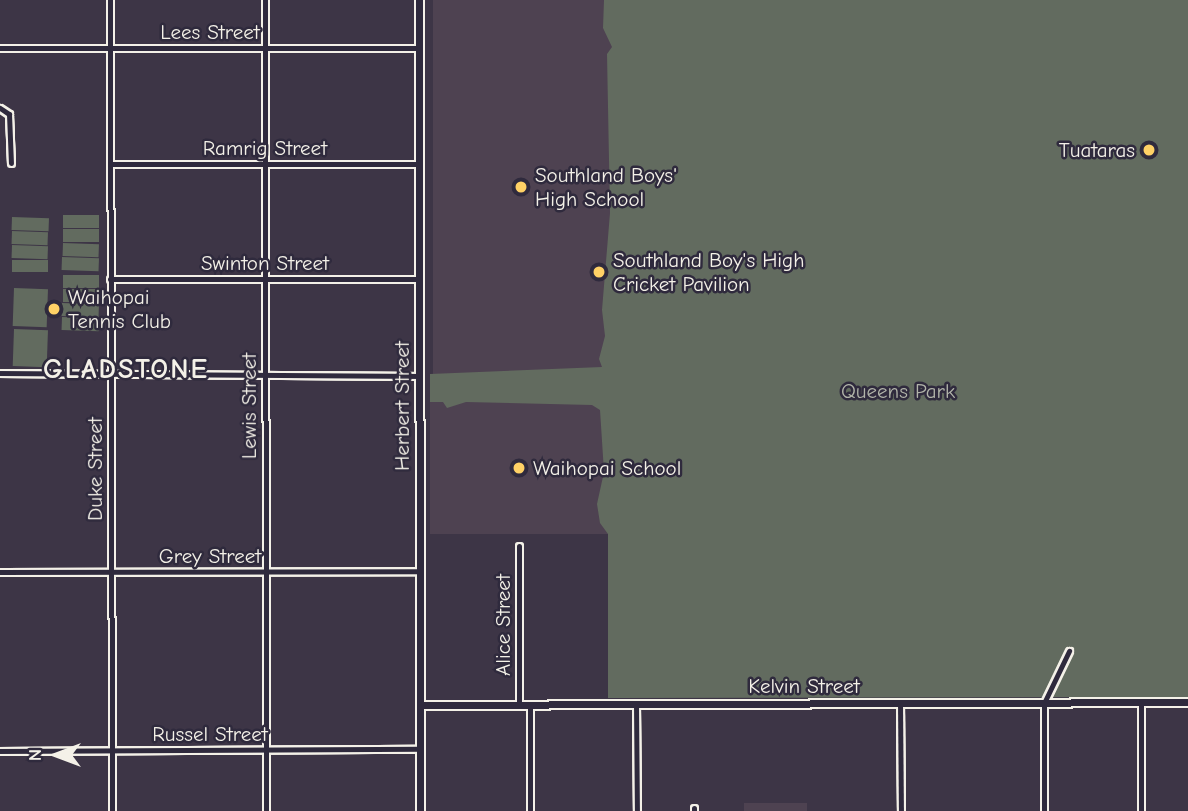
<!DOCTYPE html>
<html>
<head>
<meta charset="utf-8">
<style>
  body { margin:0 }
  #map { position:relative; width:1188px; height:811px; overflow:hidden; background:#3d3546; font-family:"Comic Neue",sans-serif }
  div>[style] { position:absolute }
  .built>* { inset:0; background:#4e4251; transform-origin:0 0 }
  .green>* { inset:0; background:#626b5f; transform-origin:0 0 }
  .roads { filter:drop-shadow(2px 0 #f4f1e8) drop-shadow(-2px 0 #f4f1e8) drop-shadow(0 2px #f4f1e8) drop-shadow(0 -2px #f4f1e8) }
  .street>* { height:5px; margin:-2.5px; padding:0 2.5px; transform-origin:2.5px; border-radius:2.5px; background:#2f2a3d }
  .secondary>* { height:7px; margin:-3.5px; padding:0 3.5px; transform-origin:3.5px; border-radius:3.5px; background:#2f2a3d }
  .dots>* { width:19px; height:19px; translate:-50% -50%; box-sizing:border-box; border:4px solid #2f2a3d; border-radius:50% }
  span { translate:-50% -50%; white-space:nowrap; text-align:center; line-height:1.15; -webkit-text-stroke:5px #2f2a3d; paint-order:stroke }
  .street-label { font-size:21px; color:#f4f1e8 }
  .poi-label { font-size:21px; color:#f4f1e8 }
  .right { translate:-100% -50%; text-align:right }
  .left { translate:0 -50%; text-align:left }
  .park-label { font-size:21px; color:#b2b5aa }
  .district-label { font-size:28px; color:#f4f1e8; font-weight:700; letter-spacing:2px }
  .north { position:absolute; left:21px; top:720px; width:70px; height:70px; -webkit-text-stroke:5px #2f2a3d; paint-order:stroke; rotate:270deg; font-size:19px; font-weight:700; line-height:28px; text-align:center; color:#f4f1e8 }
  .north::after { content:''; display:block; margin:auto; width:24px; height:32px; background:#f4f1e8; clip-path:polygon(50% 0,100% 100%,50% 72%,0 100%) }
</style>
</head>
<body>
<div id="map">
  <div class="built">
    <div style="left:433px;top:0;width:180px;height:374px"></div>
    <div style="left:430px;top:402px;width:178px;height:132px"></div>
    <div style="left:744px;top:803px;width:63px;height:8px"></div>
  </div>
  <div class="green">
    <div style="clip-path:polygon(604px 0,1188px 0,1188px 697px,608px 698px,608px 534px,600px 523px,597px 504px,604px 472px,600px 410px,592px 405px,466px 402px,447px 408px,443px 402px,430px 402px,430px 374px,602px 367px,599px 359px,605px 336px,602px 310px,610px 213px,607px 54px,612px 47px,603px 28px)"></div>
    <div style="left:63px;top:215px;width:36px;height:13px"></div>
    <div style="left:12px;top:217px;width:37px;height:13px;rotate:2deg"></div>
    <div style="left:63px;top:229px;width:36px;height:13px"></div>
    <div style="left:12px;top:231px;width:36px;height:13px;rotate:2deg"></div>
    <div style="left:63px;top:243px;width:36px;height:13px;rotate:2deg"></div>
    <div style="left:12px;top:245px;width:36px;height:13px;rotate:2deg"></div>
    <div style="left:62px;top:257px;width:37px;height:13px;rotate:2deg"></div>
    <div style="left:12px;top:260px;width:36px;height:12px"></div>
    <div style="left:63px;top:275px;width:36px;height:13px"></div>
    <div style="left:14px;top:288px;width:34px;height:38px;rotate:2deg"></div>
    <div style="left:63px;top:289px;width:36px;height:13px"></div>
    <div style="left:62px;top:303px;width:37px;height:13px;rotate:2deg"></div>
    <div style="left:62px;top:317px;width:37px;height:13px;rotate:2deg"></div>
    <div style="left:14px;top:329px;width:34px;height:37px;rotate:2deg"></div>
  </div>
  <div class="roads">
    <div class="street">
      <div style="left:110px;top:0;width:811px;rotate:89.86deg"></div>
      <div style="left:265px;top:0;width:811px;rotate:89.93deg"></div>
      <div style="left:0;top:48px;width:419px"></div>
      <div style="left:0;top:108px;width:11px;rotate:34deg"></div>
      <div style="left:9px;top:114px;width:49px;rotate:87.7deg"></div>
      <div style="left:110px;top:164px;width:310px"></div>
      <div style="left:110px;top:279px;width:310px"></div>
      <div style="left:0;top:373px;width:420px;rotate:0.4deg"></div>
      <div style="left:519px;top:546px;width:158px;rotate:90deg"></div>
      <div style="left:0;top:572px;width:420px;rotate:-0.1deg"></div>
      <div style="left:1141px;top:702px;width:109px;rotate:90deg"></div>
      <div style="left:900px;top:703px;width:108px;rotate:89.5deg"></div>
      <div style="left:636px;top:704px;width:107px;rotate:89.5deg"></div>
      <div style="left:0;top:751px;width:420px;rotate:-0.3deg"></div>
      <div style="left:694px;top:808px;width:3px;rotate:90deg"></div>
      <div style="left:530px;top:811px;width:107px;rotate:-90deg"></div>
      <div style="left:1044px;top:811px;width:108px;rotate:-90deg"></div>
      <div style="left:1044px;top:703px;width:58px;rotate:-64.3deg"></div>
    </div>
    <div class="secondary">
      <div style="left:419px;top:0;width:811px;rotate:89.93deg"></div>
      <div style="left:421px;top:705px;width:767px;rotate:-0.22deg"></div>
    </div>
  </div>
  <div class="dots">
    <div style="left:1149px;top:150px;background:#ffd166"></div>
    <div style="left:521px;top:187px;background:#ffd166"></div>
    <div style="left:599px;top:272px;background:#ffd166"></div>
    <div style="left:54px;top:309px;background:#ffd166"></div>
    <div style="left:519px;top:468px;background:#ffd166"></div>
  </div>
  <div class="street-label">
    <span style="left:210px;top:32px">Lees Street</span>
    <span style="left:265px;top:148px">Ramrig Street</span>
    <span style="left:265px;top:263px">Swinton Street</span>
    <span style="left:249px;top:406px;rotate:-90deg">Lewis Street</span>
    <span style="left:402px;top:406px;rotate:-90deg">Herbert Street</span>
    <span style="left:95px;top:469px;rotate:-90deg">Duke Street</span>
    <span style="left:210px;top:556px">Grey Street</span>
    <span style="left:503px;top:625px;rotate:-90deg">Alice Street</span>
    <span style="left:804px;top:686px">Kelvin Street</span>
    <span style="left:210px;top:734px">Russel Street</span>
  </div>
  <div class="poi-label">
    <span class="right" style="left:1135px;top:150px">Tuataras</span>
    <span class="left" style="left:535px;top:187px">Southland Boys'<br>High School</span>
    <span class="left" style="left:613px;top:272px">Southland Boy's High<br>Cricket Pavilion</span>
    <span class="left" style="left:68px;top:309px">Waihopai<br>Tennis Club</span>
    <span class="left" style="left:533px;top:468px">Waihopai School</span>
  </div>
  <div class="park-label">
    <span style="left:898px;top:391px">Queens Park</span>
  </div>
  <div class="district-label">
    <span style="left:126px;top:369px">GLADSTONE</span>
  </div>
  <div class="north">N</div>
</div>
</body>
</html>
